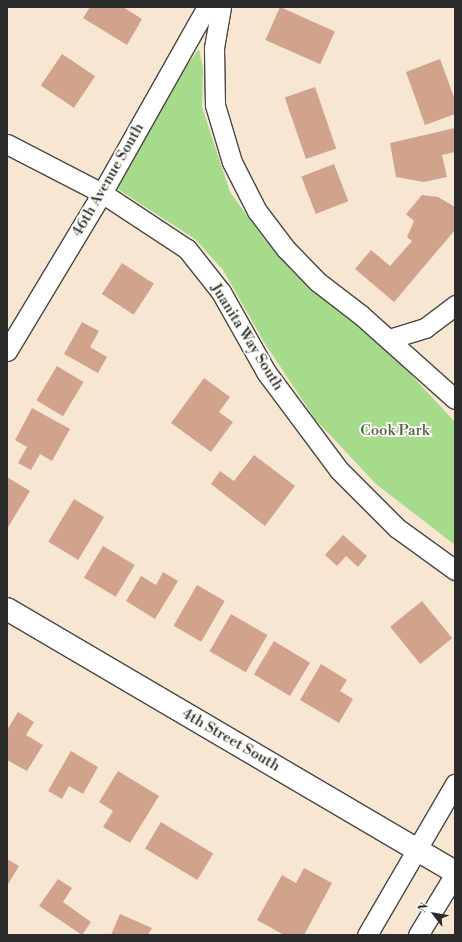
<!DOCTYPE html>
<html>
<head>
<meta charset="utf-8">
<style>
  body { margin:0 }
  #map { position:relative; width:462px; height:942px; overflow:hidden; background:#f7e7d2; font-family:"Libre Bodoni",serif }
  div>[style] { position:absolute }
  .green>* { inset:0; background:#a6db8b }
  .building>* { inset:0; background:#d2a38c; transform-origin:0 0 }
  .roads { filter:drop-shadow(1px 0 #4a4744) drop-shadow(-1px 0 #4a4744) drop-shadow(0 1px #4a4744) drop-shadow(0 -1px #4a4744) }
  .street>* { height:19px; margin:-9.5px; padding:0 9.5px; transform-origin:9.5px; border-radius:9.5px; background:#fff }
  .secondary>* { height:22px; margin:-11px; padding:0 11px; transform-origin:11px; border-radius:11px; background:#fff }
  span { translate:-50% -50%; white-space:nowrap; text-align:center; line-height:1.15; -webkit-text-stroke:3.5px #fdfcf7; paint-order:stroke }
  .street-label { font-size:15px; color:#2b2b2b }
  .park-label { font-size:15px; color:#506048 }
  .frame { position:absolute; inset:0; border:8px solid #2b2b2b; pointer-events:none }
  .north { position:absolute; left:414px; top:894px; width:40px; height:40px; -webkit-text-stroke:3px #fdfcf7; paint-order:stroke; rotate:301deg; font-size:11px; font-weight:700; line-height:16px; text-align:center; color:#2b2b2b }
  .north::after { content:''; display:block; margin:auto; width:14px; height:18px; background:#2b2b2b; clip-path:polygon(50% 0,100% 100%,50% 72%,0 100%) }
</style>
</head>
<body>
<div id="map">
  <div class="green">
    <div style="clip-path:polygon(199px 49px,203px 68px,202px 107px,230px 192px,264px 239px,294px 273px,345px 311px,391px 353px,455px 422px,455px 545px,376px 484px,315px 419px,264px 342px,223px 270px,195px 239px,116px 188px,184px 69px)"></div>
  </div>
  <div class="building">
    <div style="clip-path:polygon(90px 7px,123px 7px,142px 19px,127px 45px,83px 18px)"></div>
    <div style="left:280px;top:7px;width:60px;height:36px;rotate:24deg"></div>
    <div style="left:62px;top:54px;width:40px;height:38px;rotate:34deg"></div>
    <div style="clip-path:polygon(440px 59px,455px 100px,455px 114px,425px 125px,406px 72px)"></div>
    <div style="left:315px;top:87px;width:65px;height:32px;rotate:71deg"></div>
    <div style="clip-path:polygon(455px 128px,455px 152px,442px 155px,447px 177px,424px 182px,396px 177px,390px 143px)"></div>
    <div style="left:334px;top:164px;width:40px;height:35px;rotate:69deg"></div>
    <div style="clip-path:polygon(422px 195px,438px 197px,455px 207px,455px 230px,394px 302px,355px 269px,371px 250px,390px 266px,412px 241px,407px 237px,414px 221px,406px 214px)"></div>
    <div style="left:122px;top:263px;width:38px;height:37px;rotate:33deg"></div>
    <div style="clip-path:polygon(82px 322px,99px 331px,90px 347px,107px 357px,98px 373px,64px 354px)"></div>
    <div style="left:57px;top:366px;width:31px;height:40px;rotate:31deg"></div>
    <div style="clip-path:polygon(204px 378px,230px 397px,219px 412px,233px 422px,211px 452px,171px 423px)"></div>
    <div style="clip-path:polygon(32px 408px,70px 429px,52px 461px,40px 454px,31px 470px,18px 463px,27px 447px,15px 440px)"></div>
    <div style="clip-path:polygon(254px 455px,295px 486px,265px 526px,211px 484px,220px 471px,234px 481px)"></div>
    <div style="clip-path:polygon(7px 477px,30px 491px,7px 529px)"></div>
    <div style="left:74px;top:499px;width:35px;height:50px;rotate:31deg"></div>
    <div style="clip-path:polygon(343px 535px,367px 556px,358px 567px,346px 556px,337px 566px,325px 555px)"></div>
    <div style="left:103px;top:546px;width:37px;height:37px;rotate:31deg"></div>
    <div style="clip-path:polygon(163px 572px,178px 581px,155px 619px,126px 601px,141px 576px,156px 585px)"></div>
    <div style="left:197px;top:585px;width:32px;height:47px;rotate:30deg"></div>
    <div style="left:422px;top:601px;width:48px;height:41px;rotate:51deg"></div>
    <div style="left:231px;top:614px;width:42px;height:43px;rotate:30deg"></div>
    <div style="left:274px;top:641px;width:42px;height:39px;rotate:31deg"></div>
    <div style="clip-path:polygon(321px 664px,347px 680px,340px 691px,353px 699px,339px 723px,300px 700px)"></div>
    <div style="clip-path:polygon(18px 712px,34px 722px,26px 735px,43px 745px,27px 771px,7px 760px,7px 730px)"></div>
    <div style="clip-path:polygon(71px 751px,98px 767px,83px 794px,69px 786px,62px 799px,48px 791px)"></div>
    <div style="clip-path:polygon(118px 771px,159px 796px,130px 843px,103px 827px,113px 811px,99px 802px)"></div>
    <div style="left:161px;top:822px;width:61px;height:31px;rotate:31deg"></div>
    <div style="clip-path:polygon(7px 859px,19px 866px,7px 886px)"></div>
    <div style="clip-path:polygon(304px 868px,332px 883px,304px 935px,284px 935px,257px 920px,282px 875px,296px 883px)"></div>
    <div style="clip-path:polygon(58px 879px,72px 888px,63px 902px,91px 922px,82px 935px,39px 906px)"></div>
    <div style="clip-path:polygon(120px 914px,152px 928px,148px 935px,111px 935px)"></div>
  </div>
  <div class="roads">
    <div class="street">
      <div style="left:221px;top:7px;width:42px;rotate:99.7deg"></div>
      <div style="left:214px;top:48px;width:57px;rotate:89deg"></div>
      <div style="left:215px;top:105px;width:59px;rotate:73.4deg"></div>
      <div style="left:232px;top:162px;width:55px;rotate:63deg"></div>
      <div style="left:257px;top:211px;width:48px;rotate:52.7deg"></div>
      <div style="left:286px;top:249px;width:46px;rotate:45.9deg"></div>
      <div style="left:318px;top:282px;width:54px;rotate:37.5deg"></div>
      <div style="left:361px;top:315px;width:126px;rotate:41.8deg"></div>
      <div style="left:7px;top:144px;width:107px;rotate:27.3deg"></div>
      <div style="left:102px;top:193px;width:102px;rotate:33.4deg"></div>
      <div style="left:187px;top:249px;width:55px;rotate:51.7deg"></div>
      <div style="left:221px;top:292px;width:92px;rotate:60.6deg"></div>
      <div style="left:266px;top:372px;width:122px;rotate:53.3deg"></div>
      <div style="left:339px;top:470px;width:82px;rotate:45deg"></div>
      <div style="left:397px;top:528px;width:72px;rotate:35.9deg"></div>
      <div style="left:389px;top:339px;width:38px;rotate:-17deg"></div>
      <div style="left:425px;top:328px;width:38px;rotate:-37deg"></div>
      <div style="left:7px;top:351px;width:184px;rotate:-59deg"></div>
      <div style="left:102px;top:193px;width:214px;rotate:-60.6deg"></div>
      <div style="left:367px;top:935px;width:175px;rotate:-59.8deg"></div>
      <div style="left:418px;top:935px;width:71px;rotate:-58.8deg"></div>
    </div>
    <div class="secondary">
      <div style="left:7px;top:609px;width:519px;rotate:30.42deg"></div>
    </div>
  </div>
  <div class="street-label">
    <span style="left:108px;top:180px;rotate:-60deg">46th Avenue South</span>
    <span style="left:247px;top:337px;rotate:58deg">Juanita Way South</span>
    <span style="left:231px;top:740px;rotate:30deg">4th Street South</span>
  </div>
  <div class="park-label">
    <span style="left:395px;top:431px">Cook Park</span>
  </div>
  <div class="frame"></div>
  <div class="north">N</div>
</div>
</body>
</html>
